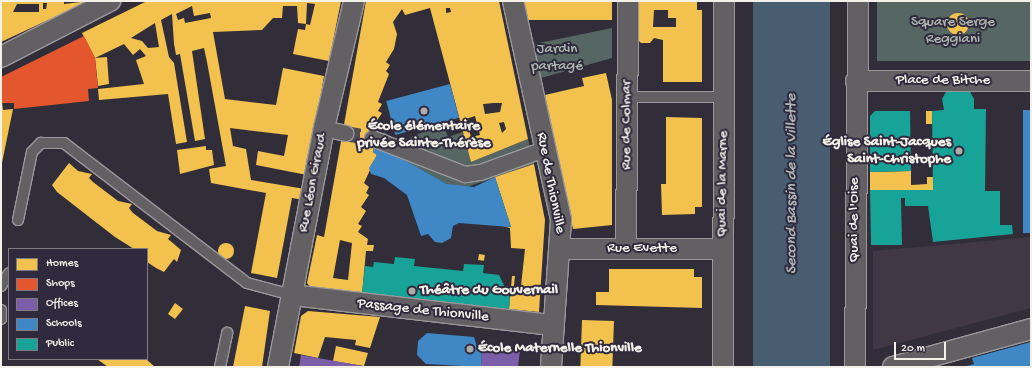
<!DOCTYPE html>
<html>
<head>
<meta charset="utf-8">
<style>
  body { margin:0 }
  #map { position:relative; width:1032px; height:368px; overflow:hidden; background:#312e39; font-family:"Gochi Hand",sans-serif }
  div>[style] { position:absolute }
  .built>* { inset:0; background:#403845 }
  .green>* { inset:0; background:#556663; transform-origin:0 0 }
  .water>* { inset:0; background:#495d70; transform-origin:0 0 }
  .homes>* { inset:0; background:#f2c14e; transform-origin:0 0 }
  .round { border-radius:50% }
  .shops>* { inset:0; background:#e4572e }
  .offices>* { inset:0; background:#7b5ea7 }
  .schools>* { inset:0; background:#3f88c5; transform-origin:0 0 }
  .public>* { inset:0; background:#17a398 }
  .pedestrian-tunnel>* { height:15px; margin-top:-7.5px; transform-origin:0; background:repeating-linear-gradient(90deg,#4e4b53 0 15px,transparent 0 23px) }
  .roads { filter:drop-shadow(1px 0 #9a989b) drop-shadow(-1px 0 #9a989b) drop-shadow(0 1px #9a989b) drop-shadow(0 -1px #9a989b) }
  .service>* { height:10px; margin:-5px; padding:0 5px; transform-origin:5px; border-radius:5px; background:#626063 }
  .pedestrian>* { height:15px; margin:-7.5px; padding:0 7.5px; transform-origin:7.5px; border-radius:7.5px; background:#626063 }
  .minor>* { height:20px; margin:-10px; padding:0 10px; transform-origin:10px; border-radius:10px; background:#626063 }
  .dots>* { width:11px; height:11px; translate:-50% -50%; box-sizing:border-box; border:2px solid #2f2a3d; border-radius:50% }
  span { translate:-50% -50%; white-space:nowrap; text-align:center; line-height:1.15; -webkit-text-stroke:4px #2f2a3d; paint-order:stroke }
  .park-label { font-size:15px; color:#afb6af }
  .street-label { font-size:15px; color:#f4f1e8 }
  .poi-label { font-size:15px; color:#f4f1e8; font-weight:700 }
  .right { translate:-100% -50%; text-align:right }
  .left { translate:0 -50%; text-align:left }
  .water-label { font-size:16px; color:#b0b8ba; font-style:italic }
  .frame { position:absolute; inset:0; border:2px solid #f4f1e8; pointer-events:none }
  .legend { position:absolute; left:8px; top:248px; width:140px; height:112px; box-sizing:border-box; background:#2f2a3d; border:1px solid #7e7a81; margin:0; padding:5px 7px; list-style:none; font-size:12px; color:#f4f1e8 }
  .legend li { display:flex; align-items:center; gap:8px; height:20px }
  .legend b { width:20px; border:1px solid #7e7a81 }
  .scale { position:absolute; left:894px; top:342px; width:52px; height:18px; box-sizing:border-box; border:2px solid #f4f1e8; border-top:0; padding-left:5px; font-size:12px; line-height:14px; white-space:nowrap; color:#f4f1e8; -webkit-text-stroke:3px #2f2a3d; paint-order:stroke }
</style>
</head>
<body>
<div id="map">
  <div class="built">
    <div style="clip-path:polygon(1031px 237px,1031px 308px,873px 350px,873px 251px)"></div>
  </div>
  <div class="green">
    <div style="left:877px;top:1px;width:154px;height:60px"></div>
    <div style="clip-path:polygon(612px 28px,612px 58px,541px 78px,534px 44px)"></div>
    <div style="clip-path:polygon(443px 124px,448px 137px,463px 132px,471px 162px,528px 139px,534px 164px,464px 188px,447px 184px,374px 144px,384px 132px,399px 142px)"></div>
  </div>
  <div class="water">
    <div style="left:753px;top:1px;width:77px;height:366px"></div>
  </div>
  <div class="homes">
    <div style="clip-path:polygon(evenodd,1px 1px,64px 1px,64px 4px,89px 1px,1px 42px,1px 1px,43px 3px,47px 3px,46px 9px,43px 9px,43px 3px,1px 1px,17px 4px,39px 4px,39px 12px,13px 12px,17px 4px)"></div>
    <div style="clip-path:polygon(evenodd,147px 1px,341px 1px,329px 61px,293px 54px,298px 29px,305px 30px,306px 24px,310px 25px,315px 4px,307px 3px,306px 24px,298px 23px,297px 6px,283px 6px,282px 18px,273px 18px,262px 30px,213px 32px,225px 99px,276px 105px,283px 68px,324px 76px,307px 175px,256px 165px,258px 151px,284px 156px,288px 135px,230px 128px,233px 146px,246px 149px,251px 180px,305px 189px,303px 200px,292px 198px,277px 278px,251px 273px,266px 193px,211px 183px,209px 169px,226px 166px,207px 62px,204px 48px,192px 51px,205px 139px,195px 141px,180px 54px,176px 55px,174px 44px,172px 14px,161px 20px,169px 57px,174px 63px,187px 142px,176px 144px,168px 94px,99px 100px,98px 89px,144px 84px,136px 60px,146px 56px,140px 49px,133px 55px,124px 44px,95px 58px,107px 57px,109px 84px,98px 86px,95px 58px,82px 33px,147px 1px,192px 6px,194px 16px,210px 13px,211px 18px,185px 23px,184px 18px,178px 20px,176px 14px,192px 6px,147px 1px,155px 23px,159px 47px,148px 48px,142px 41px,131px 38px,155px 23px)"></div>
    <div style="clip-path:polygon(evenodd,366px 1px,499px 1px,528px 139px,471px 162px,430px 8px,405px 15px,402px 9px,393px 22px,397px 34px,394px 49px,386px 62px,390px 65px,386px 71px,389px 74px,378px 102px,382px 104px,378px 111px,382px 113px,374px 125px,379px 128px,371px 141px,376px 146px,373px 152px,377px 155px,364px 183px,369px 187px,366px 193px,369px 195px,361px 207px,366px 211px,358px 224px,362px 226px,358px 232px,368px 239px,367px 245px,374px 245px,373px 251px,366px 251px,362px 295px,313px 290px,307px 283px,317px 235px,324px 237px,366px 1px,446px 8px,450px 8px,451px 12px,446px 13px,446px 8px,366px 1px,494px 103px,502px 103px,500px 112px,485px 114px,483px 104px,494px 103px,366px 1px,475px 116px,480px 135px,471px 137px,466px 119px,475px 116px,366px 1px,504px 122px,506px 129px,502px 133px,499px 123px,504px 122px,366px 1px,340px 240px,352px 243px,348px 280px,333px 278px,340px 240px)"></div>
    <div style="left:525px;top:1px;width:87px;height:19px"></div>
    <div style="clip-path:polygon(evenodd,637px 1px,697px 1px,697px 10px,702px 10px,702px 82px,663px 82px,663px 40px,654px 38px,650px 43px,641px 43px,637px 39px,637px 1px,654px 10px,668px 10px,668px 18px,676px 18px,676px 27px,653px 27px,654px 10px)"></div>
    <div class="round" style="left:947px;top:13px;width:22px;height:22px"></div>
    <div style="clip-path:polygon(606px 73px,612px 100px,612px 225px,573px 229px,545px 95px,584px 86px,582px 78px)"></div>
    <div style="clip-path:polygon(2px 102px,3px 110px,13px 109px,2px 163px)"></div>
    <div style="left:926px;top:111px;width:6px;height:13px"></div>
    <div style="clip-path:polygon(666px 117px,702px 118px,702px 207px,695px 207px,695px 214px,662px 215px,661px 184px,666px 184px)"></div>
    <div style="clip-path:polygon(206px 146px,206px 150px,212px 150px,214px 165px,180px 174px,177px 150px)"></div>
    <div style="clip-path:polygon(69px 163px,78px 171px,92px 174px,89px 178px,93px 182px,118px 201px,132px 204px,129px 208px,133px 213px,157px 231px,171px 235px,168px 239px,181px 250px,177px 262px,174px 259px,164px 272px,156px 268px,147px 262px,147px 249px,134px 249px,115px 237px,57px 192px,52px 185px)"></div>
    <div style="clip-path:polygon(534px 164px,545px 220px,539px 312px,509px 309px,512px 276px,515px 276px,513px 294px,520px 295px,525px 249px,511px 248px,510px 228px,502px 226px,511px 227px,495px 177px)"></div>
    <div style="clip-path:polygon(911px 171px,911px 185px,927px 184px,927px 177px,933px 177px,933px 190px,870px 190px,870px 172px)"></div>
    <div class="round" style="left:218px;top:243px;width:16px;height:16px"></div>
    <div style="left:479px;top:254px;width:6px;height:6px;rotate:9deg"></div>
    <div style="clip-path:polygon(609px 269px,694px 269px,694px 277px,702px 277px,702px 308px,596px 305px,596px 292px,609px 292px)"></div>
    <div style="clip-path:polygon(175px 303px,183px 309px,175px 319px,168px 314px)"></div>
    <div style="clip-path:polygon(245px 306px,270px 311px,262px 367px,233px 367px)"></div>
    <div style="clip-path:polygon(308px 311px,380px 317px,370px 348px,355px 345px,356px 340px,325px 337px,318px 358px,294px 353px,301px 316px)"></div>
    <div style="left:582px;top:320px;width:32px;height:47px;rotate:2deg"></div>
    <div style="clip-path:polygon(336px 346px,368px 353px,364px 366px,333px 361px)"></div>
    <div style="clip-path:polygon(97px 359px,146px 359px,155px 367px,108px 367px)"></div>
  </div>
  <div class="shops">
    <div style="clip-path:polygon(84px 36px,95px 58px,98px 88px,88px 89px,89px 101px,14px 109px,14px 103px,1px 103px,1px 77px)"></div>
  </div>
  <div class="offices">
    <div style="clip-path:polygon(482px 347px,520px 350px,518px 367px,481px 367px)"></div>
    <div style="clip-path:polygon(301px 355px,363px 366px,363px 367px,299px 367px)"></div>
  </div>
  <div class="schools">
    <div style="left:450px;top:84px;width:35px;height:66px;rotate:75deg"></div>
    <div style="left:1023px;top:110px;width:8px;height:123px"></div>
    <div style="clip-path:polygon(374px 143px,447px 184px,474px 187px,495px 177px,511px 227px,459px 223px,453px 226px,451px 238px,442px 243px,435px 242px,428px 234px,421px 236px,407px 195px,384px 178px,371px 174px,369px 168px,377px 155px,373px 152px)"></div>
    <div style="clip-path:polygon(427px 333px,474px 337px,477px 347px,482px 347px,481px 367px,426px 364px,417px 355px,418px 341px)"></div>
    <div style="clip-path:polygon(1031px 342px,1031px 367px,963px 367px,974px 364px,972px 358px)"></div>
  </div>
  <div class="public">
    <div style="clip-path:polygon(949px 87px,968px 88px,974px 99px,974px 109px,986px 109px,985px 191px,1000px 191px,1000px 225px,1012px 225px,1013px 234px,933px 242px,928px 206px,905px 206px,905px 198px,901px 198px,902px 245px,871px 245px,870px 190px,933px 190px,932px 111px,944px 110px,942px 99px)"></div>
    <div style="clip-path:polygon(875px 111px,910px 111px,911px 171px,870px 172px,870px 116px)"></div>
    <div style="clip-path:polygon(395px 257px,415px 259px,414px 266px,463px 271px,464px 264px,484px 265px,483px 273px,499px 275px,510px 298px,509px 309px,362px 293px,365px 266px,373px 267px,374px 262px,394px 264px)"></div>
  </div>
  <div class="pedestrian-tunnel">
    <div style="left:345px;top:133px;width:27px;rotate:10deg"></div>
  </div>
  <div class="roads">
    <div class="service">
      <div style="left:628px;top:97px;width:96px"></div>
      <div style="left:18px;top:220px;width:69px;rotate:-78.4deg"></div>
      <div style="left:32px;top:152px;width:13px;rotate:-45deg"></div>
      <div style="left:41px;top:143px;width:23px"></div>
      <div style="left:64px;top:143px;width:230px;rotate:37.4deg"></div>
      <div style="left:247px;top:283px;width:47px;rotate:14.9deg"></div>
      <div style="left:1px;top:286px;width:15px;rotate:-58deg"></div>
      <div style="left:1px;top:310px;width:9px;rotate:90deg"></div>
      <div style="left:220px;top:367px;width:35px;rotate:-78deg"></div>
    </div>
    <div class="pedestrian">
      <div style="left:324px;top:128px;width:22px;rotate:13deg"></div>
      <div style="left:372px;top:138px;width:100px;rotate:21.2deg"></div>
      <div style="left:465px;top:174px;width:15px;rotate:-8deg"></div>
      <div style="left:480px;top:172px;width:68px;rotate:-19.8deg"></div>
    </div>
    <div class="minor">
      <div style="left:513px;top:1px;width:224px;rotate:77.6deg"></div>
      <div style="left:561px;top:220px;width:147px;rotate:93.9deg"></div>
      <div style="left:1px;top:57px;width:123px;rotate:-27.2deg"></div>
      <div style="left:856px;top:81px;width:175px"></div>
      <div style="left:561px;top:249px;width:161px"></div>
      <div style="left:626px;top:249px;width:248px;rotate:-89.5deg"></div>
      <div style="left:292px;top:295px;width:263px;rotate:6.6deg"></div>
      <div style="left:278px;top:367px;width:243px;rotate:-79.1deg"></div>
      <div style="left:324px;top:128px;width:130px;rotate:-76.7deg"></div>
      <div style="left:723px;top:367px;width:366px;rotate:-89.8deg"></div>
      <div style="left:855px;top:367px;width:366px;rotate:-89.5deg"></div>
      <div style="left:893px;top:367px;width:143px;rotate:-15.4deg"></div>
    </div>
  </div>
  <div class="dots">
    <div style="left:424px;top:111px;background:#b0adab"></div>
    <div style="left:959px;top:151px;background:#b0adab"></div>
    <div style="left:412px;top:291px;background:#b0adab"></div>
    <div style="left:470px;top:349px;background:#b0adab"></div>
  </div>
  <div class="park-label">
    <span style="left:953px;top:31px">Square Serge<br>Reggiani</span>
    <span style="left:557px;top:58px">Jardin<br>partagé</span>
  </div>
  <div class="street-label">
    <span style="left:943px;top:81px">Place de Bitche</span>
    <span style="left:627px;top:125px;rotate:-90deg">Rue de Colmar</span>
    <span style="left:313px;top:183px;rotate:-79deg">Rue Léon Giraud</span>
    <span style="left:550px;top:183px;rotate:79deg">Rue de Thionville</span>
    <span style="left:723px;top:184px;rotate:-89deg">Quai de la Marne</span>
    <span style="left:855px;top:220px;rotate:-90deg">Quai de l'Oise</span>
    <span style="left:642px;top:249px">Rue Evette</span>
    <span style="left:423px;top:311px;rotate:6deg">Passage de Thionville</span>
  </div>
  <div class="poi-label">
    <span style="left:424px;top:135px">École élémentaire<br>privée Sainte-Thérèse</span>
    <span class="right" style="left:951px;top:151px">Église Saint-Jacques<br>Saint-Christophe</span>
    <span class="left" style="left:420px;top:291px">Théâtre du Gouvernail</span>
    <span class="left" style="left:478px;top:349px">École Maternelle Thionville</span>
  </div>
  <div class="water-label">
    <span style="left:793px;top:184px;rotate:-90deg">Second Bassin de la Villette</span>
  </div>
  <div class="frame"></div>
  <ul class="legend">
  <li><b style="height:11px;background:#f2c14e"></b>Homes</li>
  <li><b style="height:11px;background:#e4572e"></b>Shops</li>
  <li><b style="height:11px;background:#7b5ea7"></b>Offices</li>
  <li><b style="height:11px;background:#3f88c5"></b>Schools</li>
  <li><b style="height:11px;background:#17a398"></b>Public</li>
  </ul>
  <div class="scale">20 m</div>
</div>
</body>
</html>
